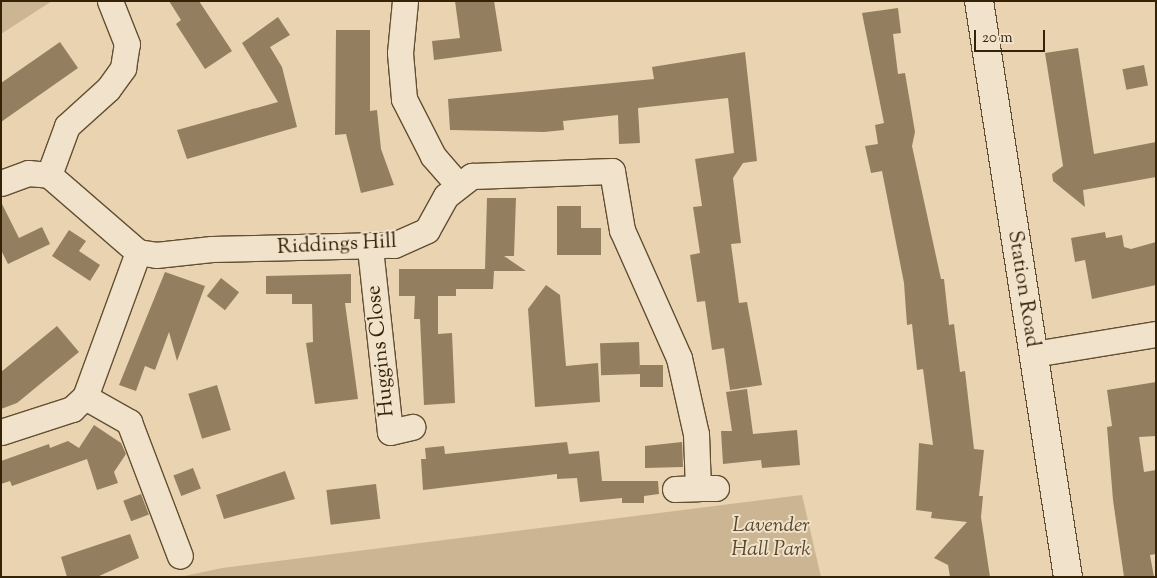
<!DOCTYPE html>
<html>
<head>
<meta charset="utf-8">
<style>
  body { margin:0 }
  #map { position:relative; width:1157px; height:578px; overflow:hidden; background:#ead3b0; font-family:"Sorts Mill Goudy",serif }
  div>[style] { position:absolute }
  .green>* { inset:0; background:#cbb593 }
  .building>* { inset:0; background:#937f5f; transform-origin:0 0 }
  .roads { filter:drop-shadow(1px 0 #624f31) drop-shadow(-1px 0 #624f31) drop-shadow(0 1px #624f31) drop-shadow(0 -1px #624f31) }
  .minor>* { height:25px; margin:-12.5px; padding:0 12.5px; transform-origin:12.5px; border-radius:12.5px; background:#f1e2cc }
  .tertiary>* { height:28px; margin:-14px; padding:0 14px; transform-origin:14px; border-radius:14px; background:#f1e2cc }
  span { translate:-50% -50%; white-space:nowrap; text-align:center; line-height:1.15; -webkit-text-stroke:4px #f1e2cc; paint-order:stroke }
  .street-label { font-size:21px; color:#352307 }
  .park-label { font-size:21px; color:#5a482a; font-style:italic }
  .frame { position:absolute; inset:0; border:2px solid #352307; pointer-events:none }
  .scale { position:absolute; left:974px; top:30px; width:71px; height:22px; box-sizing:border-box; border:2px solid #352307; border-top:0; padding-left:6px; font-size:15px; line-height:18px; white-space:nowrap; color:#352307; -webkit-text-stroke:4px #f1e2cc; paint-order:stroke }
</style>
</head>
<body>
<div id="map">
  <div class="green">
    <div style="clip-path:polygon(1px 1px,52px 1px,1px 34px)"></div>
    <div style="clip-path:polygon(802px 495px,821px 577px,180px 577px,222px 568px)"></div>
  </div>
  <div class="building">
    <div style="clip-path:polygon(169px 1px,199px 1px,232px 51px,205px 69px,176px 24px,181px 20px)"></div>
    <div style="clip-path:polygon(455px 1px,494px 1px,502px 51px,434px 60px,432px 41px,460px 38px)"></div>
    <div style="clip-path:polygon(898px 8px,901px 33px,893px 34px,898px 74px,905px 73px,915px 132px,912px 146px,941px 279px,944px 279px,949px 325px,954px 324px,960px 372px,965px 371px,974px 449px,984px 450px,979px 496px,983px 496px,981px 517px,990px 577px,950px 577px,948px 565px,934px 558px,967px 522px,931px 518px,932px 512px,916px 510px,919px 443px,933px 445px,923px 369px,917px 370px,912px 324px,907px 325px,904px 283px,882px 171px,871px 173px,865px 146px,878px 144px,875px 125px,884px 123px,862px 13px)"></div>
    <div style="clip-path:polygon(278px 17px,290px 35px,270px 47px,282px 67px,297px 127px,187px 159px,177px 130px,278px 102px,242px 43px)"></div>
    <div style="clip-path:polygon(336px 30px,370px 30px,370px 111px,377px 110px,381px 149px,394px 185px,361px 193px,346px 134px,335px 135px)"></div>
    <div style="clip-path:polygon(60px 42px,78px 68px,1px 122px,1px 83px)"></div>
    <div style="clip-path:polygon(1078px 48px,1094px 154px,1156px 142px,1156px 177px,1083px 190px,1085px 207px,1053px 181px,1052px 174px,1063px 166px,1045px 53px)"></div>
    <div style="clip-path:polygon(745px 52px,757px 161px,743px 163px,733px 178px,741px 243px,731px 244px,739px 303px,747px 302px,762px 385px,730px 390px,724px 348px,712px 350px,705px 301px,697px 302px,690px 255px,700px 253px,693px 207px,702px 206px,695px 159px,734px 153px,728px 98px,638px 108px,640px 143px,619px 144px,618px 115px,563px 121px,564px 130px,544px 132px,450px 130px,448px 99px,654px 79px,652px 67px)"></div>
    <div style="left:1144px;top:65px;width:21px;height:22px;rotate:79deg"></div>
    <div style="clip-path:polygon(487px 198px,516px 198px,514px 256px,504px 256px,526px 271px,494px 271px,493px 289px,456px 289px,456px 296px,438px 296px,438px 334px,452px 333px,455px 403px,424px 405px,420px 319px,414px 319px,415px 296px,399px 296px,399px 269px,485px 269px)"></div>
    <div style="clip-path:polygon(1px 202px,19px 238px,42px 227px,50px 244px,8px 264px,1px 250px)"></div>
    <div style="clip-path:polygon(557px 206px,581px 206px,581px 228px,601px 228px,601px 255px,557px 255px)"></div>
    <div style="clip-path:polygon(69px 230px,86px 241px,79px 251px,100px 265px,90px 281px,52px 256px)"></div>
    <div style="clip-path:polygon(1105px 232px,1106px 238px,1122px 235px,1124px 247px,1131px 249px,1156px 242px,1156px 285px,1092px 299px,1085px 260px,1075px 262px,1071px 238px)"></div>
    <div style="clip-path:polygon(165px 272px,205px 286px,177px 361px,169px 332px,155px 370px,145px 366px,136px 391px,119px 385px)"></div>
    <div style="clip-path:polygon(351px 274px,351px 303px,345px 303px,358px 399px,315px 404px,306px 343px,313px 342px,312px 304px,292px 304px,292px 294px,266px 294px,266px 276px)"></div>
    <div style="left:221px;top:278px;width:23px;height:23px;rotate:38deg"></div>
    <div style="clip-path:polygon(546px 285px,560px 295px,566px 366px,598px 363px,600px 402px,535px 407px,528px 309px)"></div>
    <div style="clip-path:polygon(57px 326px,79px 352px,17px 403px,1px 409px,1px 372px)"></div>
    <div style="left:639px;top:342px;width:32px;height:39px;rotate:88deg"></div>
    <div style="left:663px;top:365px;width:22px;height:23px;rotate:90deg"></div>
    <div style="clip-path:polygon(1156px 382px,1156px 436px,1139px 437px,1144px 472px,1156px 470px,1156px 554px,1150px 555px,1154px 577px,1124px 577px,1113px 500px,1107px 427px,1112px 426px,1107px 390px)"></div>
    <div style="left:217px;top:385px;width:47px;height:30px;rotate:73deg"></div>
    <div style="clip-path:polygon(747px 389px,753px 434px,797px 430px,800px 465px,762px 468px,761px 460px,723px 464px,721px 431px,732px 431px,726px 392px)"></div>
    <div style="clip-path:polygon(94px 425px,121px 443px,126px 454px,114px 472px,118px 483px,97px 490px,87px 459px,12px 486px,10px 481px,1px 484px,1px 461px,49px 444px,50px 448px,68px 441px,79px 448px)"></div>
    <div style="clip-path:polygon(567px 442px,569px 454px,599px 451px,602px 481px,658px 481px,659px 494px,644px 496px,644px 503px,622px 503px,622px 498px,580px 502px,577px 478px,557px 479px,557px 474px,423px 490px,421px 459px,426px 459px,425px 448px,444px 446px,445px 454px)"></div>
    <div style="clip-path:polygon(682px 442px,683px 467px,645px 468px,645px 446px)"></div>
    <div style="left:193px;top:468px;width:22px;height:21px;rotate:69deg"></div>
    <div style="clip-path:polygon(285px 471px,295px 499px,224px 519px,216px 495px)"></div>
    <div style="left:376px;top:484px;width:35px;height:50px;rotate:83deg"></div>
    <div style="left:141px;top:494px;width:22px;height:19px;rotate:69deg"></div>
    <div style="clip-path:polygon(130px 534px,139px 558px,97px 577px,67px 577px,61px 557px)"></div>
  </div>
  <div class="roads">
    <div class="minor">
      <div style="left:405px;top:1px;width:52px;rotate:95.5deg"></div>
      <div style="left:400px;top:53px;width:46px;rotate:85deg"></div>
      <div style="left:404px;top:99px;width:64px;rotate:63deg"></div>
      <div style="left:433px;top:156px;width:37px;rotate:49deg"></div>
      <div style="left:49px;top:175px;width:52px;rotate:-69.8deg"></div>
      <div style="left:67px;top:126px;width:55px;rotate:-42.1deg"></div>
      <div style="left:108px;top:89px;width:26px;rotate:-54deg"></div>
      <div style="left:123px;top:68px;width:24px;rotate:-81deg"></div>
      <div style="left:127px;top:44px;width:46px;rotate:-111.6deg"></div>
      <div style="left:1px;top:183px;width:29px;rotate:-20deg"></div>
      <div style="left:28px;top:173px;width:21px;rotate:5deg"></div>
      <div style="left:49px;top:175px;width:118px;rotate:40.9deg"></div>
      <div style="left:138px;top:252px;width:18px;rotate:9deg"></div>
      <div style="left:156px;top:255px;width:56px;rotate:-6.1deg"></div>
      <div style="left:212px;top:249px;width:182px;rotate:-1.3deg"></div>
      <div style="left:394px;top:245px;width:36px;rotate:-24deg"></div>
      <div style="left:427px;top:230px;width:39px;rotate:-61deg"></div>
      <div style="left:446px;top:196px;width:33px;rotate:-38deg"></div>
      <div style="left:472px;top:176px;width:140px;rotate:-2deg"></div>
      <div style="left:612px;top:171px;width:60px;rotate:80.4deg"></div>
      <div style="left:622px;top:230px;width:140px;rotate:66deg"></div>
      <div style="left:679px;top:358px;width:78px;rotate:77.4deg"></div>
      <div style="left:696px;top:434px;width:54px;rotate:87.9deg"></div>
      <div style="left:698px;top:488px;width:18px"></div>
      <div style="left:370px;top:248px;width:185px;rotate:83.8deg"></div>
      <div style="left:390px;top:432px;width:23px;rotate:-13deg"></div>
      <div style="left:1034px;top:354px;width:124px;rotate:-9.3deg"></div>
      <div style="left:85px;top:397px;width:51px;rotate:29.6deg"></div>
      <div style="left:129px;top:422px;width:143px;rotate:69.2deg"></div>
      <div style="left:1px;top:432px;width:75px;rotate:-17.9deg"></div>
      <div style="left:72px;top:409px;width:18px;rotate:-43deg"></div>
      <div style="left:85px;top:397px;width:154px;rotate:-69.9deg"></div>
      <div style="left:675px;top:489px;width:23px;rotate:-2deg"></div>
    </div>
    <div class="tertiary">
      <div style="left:979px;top:1px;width:583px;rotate:81.22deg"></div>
    </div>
  </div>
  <div class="street-label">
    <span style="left:337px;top:245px;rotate:-3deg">Riddings Hill</span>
    <span style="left:1023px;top:289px;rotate:81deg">Station Road</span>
    <span style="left:381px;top:351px;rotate:-96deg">Huggins Close</span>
  </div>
  <div class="park-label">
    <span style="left:771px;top:538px">Lavender<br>Hall Park</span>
  </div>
  <div class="frame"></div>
  <div class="scale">20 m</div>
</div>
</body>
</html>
